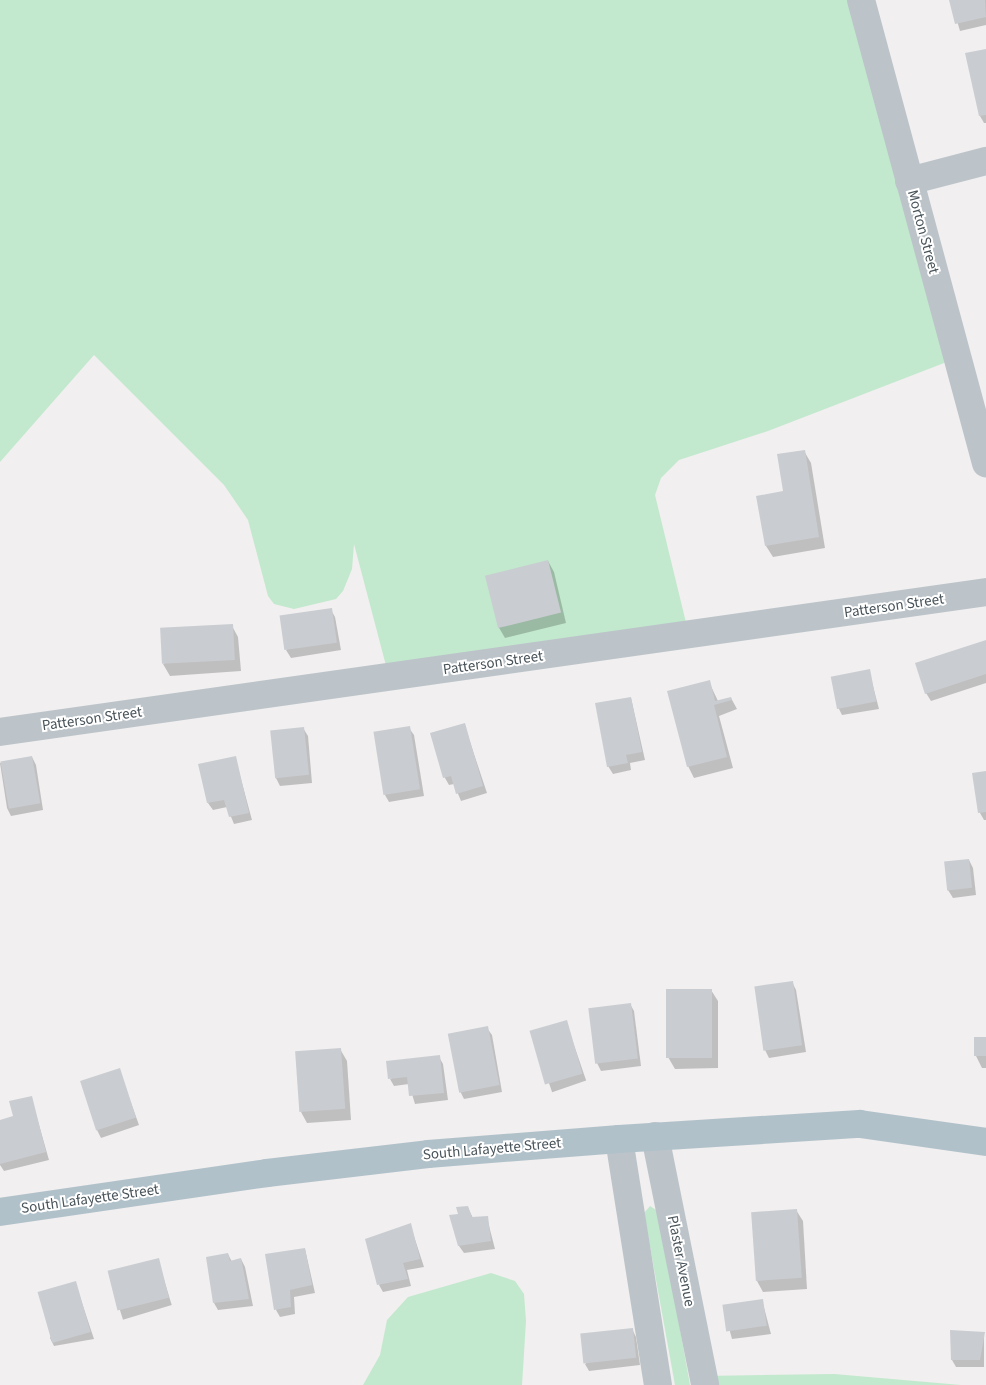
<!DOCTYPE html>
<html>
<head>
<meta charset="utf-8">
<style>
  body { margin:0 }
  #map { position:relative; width:986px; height:1385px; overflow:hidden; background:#f1efef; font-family:"Source Sans 3",sans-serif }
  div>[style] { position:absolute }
  .green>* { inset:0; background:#c2e9cd }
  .shadow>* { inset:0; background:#0003; transform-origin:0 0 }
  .building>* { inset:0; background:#c9ccd1; transform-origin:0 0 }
  .minor>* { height:28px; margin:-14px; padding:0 14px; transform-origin:14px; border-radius:14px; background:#bcc4ca }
  .major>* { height:28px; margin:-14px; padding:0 14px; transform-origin:14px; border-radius:14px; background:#b1c1ca }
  span { translate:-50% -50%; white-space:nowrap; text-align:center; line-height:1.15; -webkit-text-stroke:4px #fff; paint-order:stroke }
  .street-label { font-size:15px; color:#49545a }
</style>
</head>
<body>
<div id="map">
  <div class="green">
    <div style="clip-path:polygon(0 0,861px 0,957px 358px,768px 431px,679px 460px,661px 478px,655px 495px,689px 635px,389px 677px,354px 544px,352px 569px,343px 591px,336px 599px,294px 609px,274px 604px,268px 596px,248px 520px,224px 485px,94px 355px,0 462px)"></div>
    <div style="clip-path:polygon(650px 1206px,659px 1212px,690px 1385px,675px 1385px,644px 1213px)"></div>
    <div style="clip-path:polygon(491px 1273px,515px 1281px,524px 1294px,526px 1321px,522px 1385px,363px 1385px,380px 1355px,387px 1320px,408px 1297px)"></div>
    <div style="clip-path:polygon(834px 1374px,961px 1385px,705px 1385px,704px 1376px)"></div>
  </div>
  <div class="shadow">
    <div style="clip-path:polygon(951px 0,986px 0,986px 25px,960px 31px)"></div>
    <div style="clip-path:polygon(986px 50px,986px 123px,984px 123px,980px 116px)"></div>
    <div style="clip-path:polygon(804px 451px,811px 463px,825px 548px,773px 557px,766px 546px)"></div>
    <div style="clip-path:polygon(548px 561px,554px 572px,566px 623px,505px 638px,498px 626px)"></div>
    <div style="clip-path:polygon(331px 610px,335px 617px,341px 650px,291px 658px,286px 650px)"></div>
    <div style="clip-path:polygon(232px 626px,238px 637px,241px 671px,170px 676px,163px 664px)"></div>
    <div style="clip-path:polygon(986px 641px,986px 683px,931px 701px,926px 693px)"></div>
    <div style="clip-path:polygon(869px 671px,879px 709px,842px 715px,838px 707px)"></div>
    <div style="clip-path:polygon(709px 682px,718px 701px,731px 698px,737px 709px,719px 716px,733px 768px,694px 778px,688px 766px)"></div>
    <div style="clip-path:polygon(631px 698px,645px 760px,630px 763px,631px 770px,613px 774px,608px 766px)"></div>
    <div style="clip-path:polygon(464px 724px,487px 793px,461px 801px,454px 784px,449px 785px,445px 778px,432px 733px)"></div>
    <div style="clip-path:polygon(303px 728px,308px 736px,312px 783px,280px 786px,276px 778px)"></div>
    <div style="clip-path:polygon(409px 728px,414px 735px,424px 796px,389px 802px,385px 795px)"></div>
    <div style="clip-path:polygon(32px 757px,36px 765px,43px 810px,11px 816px,7px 808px,0 763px)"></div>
    <div style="clip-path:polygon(235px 757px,252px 820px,234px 824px,227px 807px,213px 810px,208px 803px)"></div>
    <div style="clip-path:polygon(986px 772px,986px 820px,984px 820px,980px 813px)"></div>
    <div style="clip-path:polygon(969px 860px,973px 868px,976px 895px,953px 898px,948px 890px)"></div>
    <div style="clip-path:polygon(792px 982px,796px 990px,806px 1052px,769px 1058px,765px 1050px)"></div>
    <div style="clip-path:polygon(711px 990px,718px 1001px,718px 1068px,675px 1069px,668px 1057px)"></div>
    <div style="clip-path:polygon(630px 1004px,634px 1011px,641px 1066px,601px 1071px,597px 1063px)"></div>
    <div style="left:566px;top:1022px;width:62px;height:36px;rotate:71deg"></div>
    <div style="clip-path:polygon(487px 1028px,492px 1035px,502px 1092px,464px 1099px,460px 1091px)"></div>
    <div style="clip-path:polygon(986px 1038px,986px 1068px,982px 1068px,976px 1056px)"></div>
    <div style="clip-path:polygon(340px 1049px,347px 1061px,351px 1120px,307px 1123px,301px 1112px)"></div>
    <div style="clip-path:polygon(439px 1057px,443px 1064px,448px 1100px,415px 1104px,409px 1084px,394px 1086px,390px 1079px)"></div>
    <div style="clip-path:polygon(119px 1070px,139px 1125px,101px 1138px,97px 1130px)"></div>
    <div style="clip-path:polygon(31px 1097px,49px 1160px,4px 1171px,0 1165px,0 1121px,14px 1117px)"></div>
    <div style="clip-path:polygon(468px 1208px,473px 1218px,487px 1218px,495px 1249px,464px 1253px,459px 1246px,460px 1215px)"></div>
    <div style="clip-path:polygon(796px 1210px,803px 1221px,807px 1289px,763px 1292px,757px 1281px)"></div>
    <div style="clip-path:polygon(410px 1224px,424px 1267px,407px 1270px,411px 1286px,383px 1292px,379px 1285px)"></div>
    <div style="clip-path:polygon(305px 1249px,315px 1293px,294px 1297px,295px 1314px,280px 1317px,276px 1310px)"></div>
    <div style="clip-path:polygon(228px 1254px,232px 1262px,241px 1259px,245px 1267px,253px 1306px,218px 1310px,214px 1303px)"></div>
    <div style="left:158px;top:1260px;width:47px;height:51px;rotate:73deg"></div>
    <div style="clip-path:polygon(75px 1282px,94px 1339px,54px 1346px,50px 1338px)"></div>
    <div style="clip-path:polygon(762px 1300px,771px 1334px,732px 1339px,723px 1306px)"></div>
    <div style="clip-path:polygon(632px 1329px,636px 1337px,640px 1365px,589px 1371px,585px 1364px)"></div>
    <div style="clip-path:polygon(952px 1331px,984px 1333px,984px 1367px,956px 1367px,952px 1360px)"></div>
  </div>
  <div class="building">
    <div style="clip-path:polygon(949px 0,985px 0,986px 17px,955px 24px)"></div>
    <div style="clip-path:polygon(986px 49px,986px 115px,979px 116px,965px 53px)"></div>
    <div style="clip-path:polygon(805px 450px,819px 537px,765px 546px,756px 496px,783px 491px,777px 454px)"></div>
    <div style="left:548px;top:560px;width:54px;height:65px;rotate:76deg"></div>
    <div style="left:332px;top:608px;width:35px;height:53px;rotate:82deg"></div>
    <div style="left:233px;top:624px;width:36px;height:73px;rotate:87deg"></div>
    <div style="clip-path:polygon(986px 640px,986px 674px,925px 694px,915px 663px)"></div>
    <div style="left:870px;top:669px;width:33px;height:40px;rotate:79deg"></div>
    <div style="clip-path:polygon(710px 680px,715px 701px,731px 697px,732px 700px,714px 705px,727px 757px,687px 767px,667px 691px)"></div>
    <div style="clip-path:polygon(631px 697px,642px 752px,626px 755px,628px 763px,607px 767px,595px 703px)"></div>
    <div style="clip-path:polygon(465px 723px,483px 786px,456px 794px,451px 776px,443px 778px,430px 733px)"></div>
    <div style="left:410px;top:726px;width:64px;height:37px;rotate:81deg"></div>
    <div style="left:304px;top:727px;width:48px;height:34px;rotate:84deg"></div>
    <div style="left:32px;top:756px;width:48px;height:32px;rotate:80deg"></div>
    <div style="clip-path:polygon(236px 756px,249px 813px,229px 817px,224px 800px,207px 803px,198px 764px)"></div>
    <div style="clip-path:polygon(986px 771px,986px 812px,978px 813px,972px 773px)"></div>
    <div style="left:969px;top:859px;width:29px;height:25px;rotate:84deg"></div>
    <div style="left:793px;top:981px;width:65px;height:39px;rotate:82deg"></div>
    <div style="left:666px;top:989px;width:46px;height:69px"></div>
    <div style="left:631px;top:1003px;width:56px;height:43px;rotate:83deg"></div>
    <div style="left:567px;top:1020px;width:56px;height:39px;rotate:74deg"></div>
    <div style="left:488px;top:1026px;width:60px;height:41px;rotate:79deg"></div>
    <div style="left:974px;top:1037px;width:12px;height:19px"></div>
    <div style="left:341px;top:1048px;width:61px;height:46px;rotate:86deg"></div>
    <div style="clip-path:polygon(440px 1055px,444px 1093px,409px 1096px,407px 1077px,388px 1079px,386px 1061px)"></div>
    <div style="left:120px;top:1068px;width:52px;height:42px;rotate:72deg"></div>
    <div style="clip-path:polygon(32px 1096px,46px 1152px,0 1164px,0 1120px,13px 1116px,9px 1101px)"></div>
    <div style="clip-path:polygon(468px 1206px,472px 1217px,488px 1216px,491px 1241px,458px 1246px,449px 1215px,458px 1214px,456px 1207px)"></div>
    <div style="left:797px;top:1209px;width:69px;height:46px;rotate:86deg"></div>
    <div style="clip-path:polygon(411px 1223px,420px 1259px,403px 1263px,408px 1279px,377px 1285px,365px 1239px)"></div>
    <div style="clip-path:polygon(305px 1248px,312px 1285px,290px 1290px,291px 1307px,274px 1310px,265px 1254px)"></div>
    <div style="clip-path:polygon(228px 1253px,230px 1261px,241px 1258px,249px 1299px,213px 1303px,206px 1257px)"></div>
    <div style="left:159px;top:1258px;width:41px;height:53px;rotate:76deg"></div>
    <div style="left:76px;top:1281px;width:53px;height:40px;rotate:74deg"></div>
    <div style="left:763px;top:1299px;width:27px;height:41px;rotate:82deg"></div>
    <div style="left:633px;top:1328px;width:30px;height:53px;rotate:84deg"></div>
    <div style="clip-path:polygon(950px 1330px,985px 1332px,980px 1360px,951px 1360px)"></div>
  </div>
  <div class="minor">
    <div style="left:861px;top:0;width:480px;rotate:74.9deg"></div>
    <div style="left:909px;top:181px;width:80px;rotate:-14.6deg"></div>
    <div style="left:0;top:732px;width:996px;rotate:-8.08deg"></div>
    <div style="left:655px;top:1136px;width:254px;rotate:78.6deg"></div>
    <div style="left:619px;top:1139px;width:249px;rotate:81deg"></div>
  </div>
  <div class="major">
    <div style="left:0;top:1212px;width:270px;rotate:-8.3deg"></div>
    <div style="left:267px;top:1173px;width:162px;rotate:-6.7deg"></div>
    <div style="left:428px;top:1154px;width:192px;rotate:-4.5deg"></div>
    <div style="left:619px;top:1139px;width:241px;rotate:-3.6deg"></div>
    <div style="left:860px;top:1124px;width:127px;rotate:8.1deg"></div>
  </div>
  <div class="street-label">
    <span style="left:923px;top:232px;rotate:75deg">Morton Street</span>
    <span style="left:894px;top:606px;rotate:-8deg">Patterson Street</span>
    <span style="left:493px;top:663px;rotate:-8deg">Patterson Street</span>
    <span style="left:92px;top:719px;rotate:-8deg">Patterson Street</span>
    <span style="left:492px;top:1149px;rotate:-5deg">South Lafayette Street</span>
    <span style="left:90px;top:1199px;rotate:-8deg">South Lafayette Street</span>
    <span style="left:681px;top:1261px;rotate:79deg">Plaster Avenue</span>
  </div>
</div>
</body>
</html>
